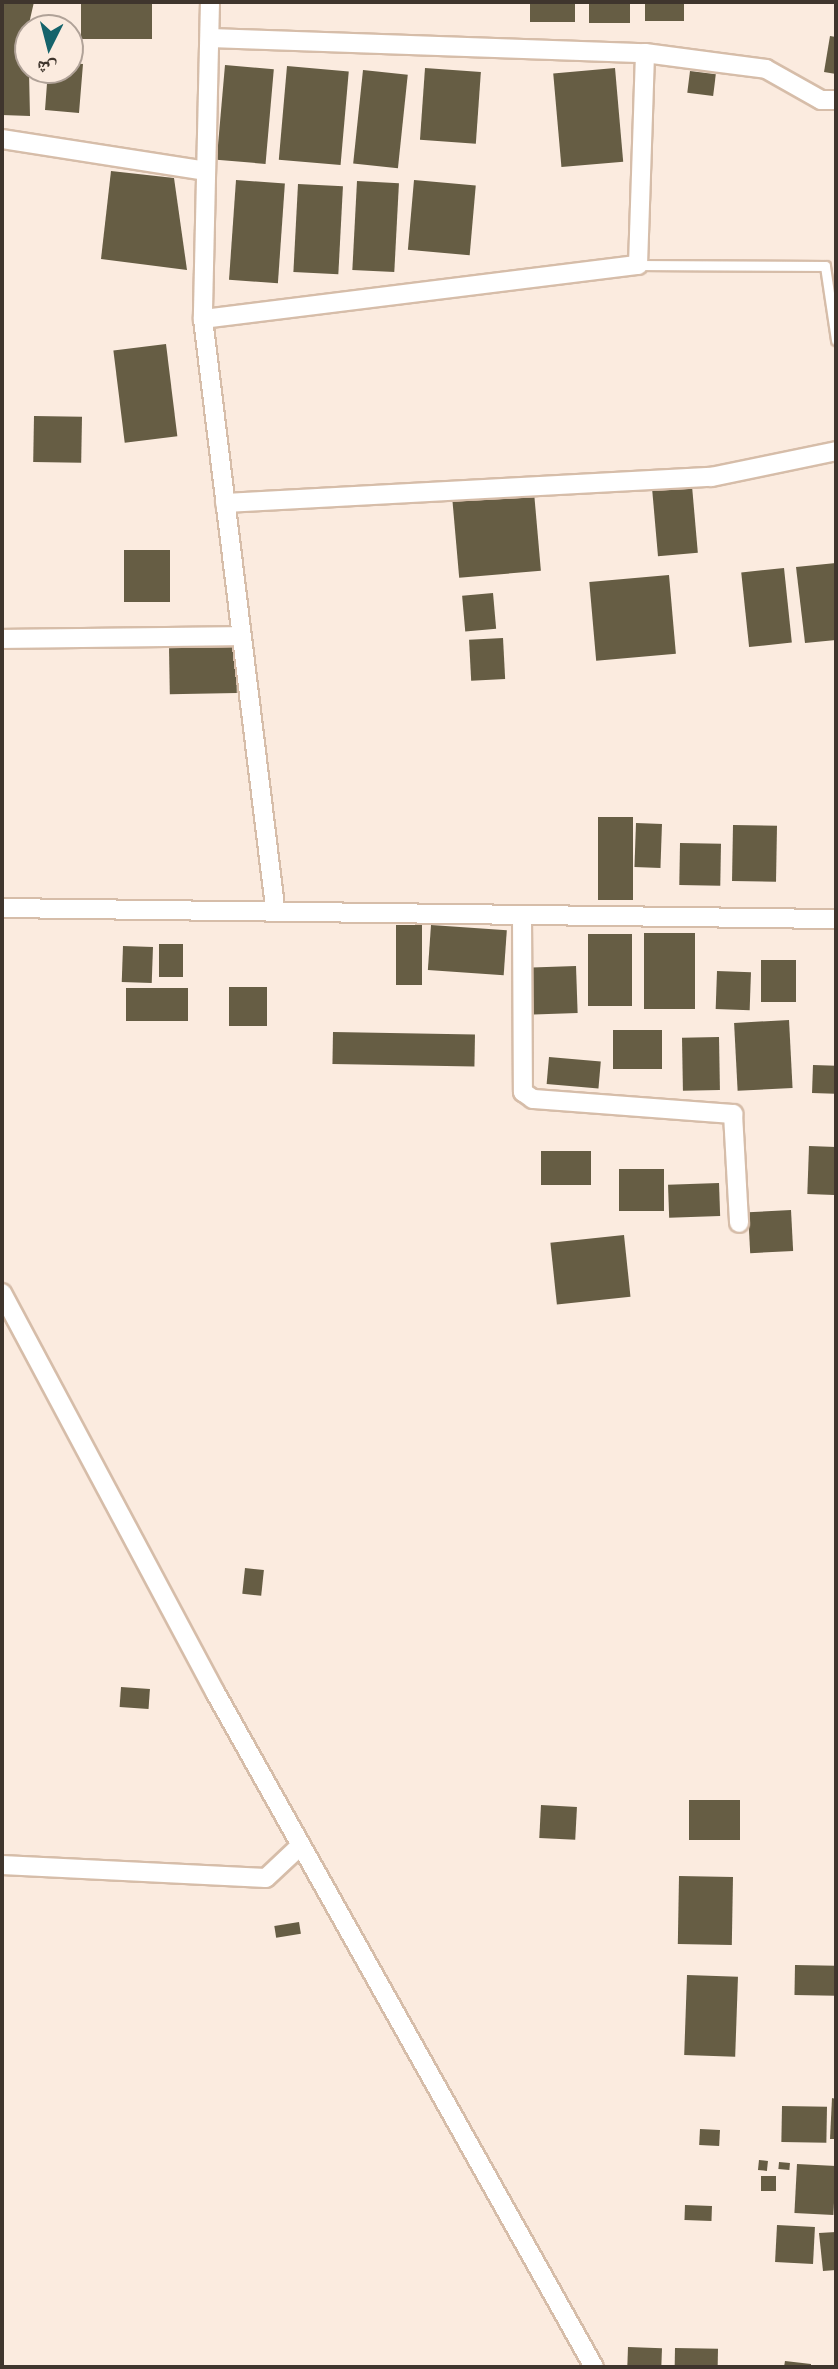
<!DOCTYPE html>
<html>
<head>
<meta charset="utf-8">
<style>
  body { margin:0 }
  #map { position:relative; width:838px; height:2369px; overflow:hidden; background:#fbebdf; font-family:Inter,"Noto Naskh Arabic",sans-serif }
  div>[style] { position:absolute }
  .building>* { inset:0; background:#665d44; transform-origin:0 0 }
  .roads { filter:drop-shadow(2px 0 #d6bda9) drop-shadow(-2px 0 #d6bda9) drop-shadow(0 2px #d6bda9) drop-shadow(0 -2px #d6bda9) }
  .lane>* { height:9px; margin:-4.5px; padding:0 4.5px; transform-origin:4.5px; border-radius:4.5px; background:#fff }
  .street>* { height:18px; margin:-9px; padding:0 9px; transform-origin:9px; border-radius:9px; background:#fff }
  span { translate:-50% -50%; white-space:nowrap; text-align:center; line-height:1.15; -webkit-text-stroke:7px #fbebdf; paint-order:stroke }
  .frame { position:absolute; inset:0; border:4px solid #3f352d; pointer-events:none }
  .north { position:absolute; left:14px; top:14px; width:70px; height:70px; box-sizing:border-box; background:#fbebdf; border:2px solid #b0a298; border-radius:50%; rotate:186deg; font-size:19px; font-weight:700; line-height:28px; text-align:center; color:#3f352d }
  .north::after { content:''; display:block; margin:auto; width:24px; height:32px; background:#15636b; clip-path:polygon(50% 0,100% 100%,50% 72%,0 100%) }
</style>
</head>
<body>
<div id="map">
  <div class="building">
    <div style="clip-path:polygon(2px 2px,34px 2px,28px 28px,30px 116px,2px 115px)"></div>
    <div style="left:81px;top:2px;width:71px;height:37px"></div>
    <div style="left:530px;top:2px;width:45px;height:20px"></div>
    <div style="left:589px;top:2px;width:41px;height:21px"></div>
    <div style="left:645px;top:2px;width:39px;height:19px"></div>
    <div style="clip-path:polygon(830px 36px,836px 37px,836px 74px,824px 72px)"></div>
    <div style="clip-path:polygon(70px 63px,83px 64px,79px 113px,45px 110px,48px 70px,70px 70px)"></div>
    <div style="left:225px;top:65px;width:49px;height:95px;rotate:5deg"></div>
    <div style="left:287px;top:66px;width:62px;height:94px;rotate:5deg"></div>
    <div style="left:425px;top:68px;width:56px;height:72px;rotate:4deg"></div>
    <div style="left:615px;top:68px;width:94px;height:62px;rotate:85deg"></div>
    <div style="left:363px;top:70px;width:45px;height:94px;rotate:6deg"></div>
    <div style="left:690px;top:71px;width:26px;height:22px;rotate:7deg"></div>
    <div style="clip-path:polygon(111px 171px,174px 178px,187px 270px,101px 259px)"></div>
    <div style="left:236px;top:180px;width:49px;height:100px;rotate:4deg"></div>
    <div style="left:414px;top:180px;width:62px;height:70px;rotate:5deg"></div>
    <div style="left:357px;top:181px;width:42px;height:89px;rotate:3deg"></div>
    <div style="left:298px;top:184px;width:45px;height:88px;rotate:3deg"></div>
    <div style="left:166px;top:344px;width:93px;height:53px;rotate:83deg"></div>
    <div style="left:34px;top:416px;width:48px;height:46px;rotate:1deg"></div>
    <div style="left:692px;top:486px;width:67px;height:40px;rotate:85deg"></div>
    <div style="left:534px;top:492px;width:79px;height:82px;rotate:85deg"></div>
    <div style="left:124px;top:550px;width:46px;height:52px"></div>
    <div style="clip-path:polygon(836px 563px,836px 640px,805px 643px,796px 567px)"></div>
    <div style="left:784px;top:568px;width:75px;height:43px;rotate:84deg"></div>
    <div style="left:669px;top:575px;width:79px;height:80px;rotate:85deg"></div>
    <div style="left:493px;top:593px;width:36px;height:31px;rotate:85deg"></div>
    <div style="left:503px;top:638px;width:41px;height:34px;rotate:87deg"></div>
    <div style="left:236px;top:647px;width:46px;height:67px;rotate:89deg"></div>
    <div style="left:598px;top:817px;width:35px;height:83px"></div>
    <div style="left:636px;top:823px;width:26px;height:44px;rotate:2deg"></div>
    <div style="left:733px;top:825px;width:44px;height:56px;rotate:1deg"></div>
    <div style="left:680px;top:843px;width:41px;height:42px;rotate:1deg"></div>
    <div style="left:396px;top:925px;width:26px;height:60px"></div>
    <div style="left:431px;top:925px;width:76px;height:45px;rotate:4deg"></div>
    <div style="left:644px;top:933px;width:51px;height:76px"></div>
    <div style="left:588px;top:934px;width:44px;height:72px"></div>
    <div style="left:159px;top:944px;width:24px;height:33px"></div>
    <div style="left:123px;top:946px;width:30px;height:36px;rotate:2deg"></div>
    <div style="left:761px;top:960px;width:35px;height:42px"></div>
    <div style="left:576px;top:966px;width:47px;height:44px;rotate:88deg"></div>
    <div style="left:717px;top:971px;width:34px;height:38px;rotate:2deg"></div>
    <div style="left:229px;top:987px;width:38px;height:39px"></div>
    <div style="left:188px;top:988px;width:33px;height:62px;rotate:90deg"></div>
    <div style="left:789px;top:1020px;width:68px;height:55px;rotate:87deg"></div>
    <div style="left:613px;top:1030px;width:49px;height:39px"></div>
    <div style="left:333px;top:1032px;width:142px;height:32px;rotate:1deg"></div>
    <div style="left:719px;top:1037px;width:53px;height:37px;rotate:89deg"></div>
    <div style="left:549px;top:1057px;width:52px;height:27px;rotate:5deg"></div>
    <div style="left:813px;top:1065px;width:23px;height:28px;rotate:2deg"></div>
    <div style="left:809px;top:1146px;width:27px;height:48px;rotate:2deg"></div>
    <div style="left:541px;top:1151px;width:50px;height:34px"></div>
    <div style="left:619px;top:1169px;width:45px;height:42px"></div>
    <div style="left:719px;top:1183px;width:33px;height:51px;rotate:88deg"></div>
    <div style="left:791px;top:1210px;width:41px;height:43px;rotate:87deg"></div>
    <div style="left:624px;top:1235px;width:62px;height:74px;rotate:84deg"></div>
    <div style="left:245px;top:1568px;width:19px;height:26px;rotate:6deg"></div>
    <div style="left:121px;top:1687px;width:29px;height:20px;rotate:4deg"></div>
    <div style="left:689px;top:1800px;width:51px;height:40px"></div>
    <div style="left:541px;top:1805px;width:36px;height:33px;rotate:3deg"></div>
    <div style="left:679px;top:1876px;width:54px;height:68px;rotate:1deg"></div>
    <div style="left:299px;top:1922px;width:12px;height:25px;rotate:81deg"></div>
    <div style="left:795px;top:1965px;width:41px;height:30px;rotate:1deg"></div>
    <div style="left:687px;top:1975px;width:51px;height:80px;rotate:2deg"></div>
    <div style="clip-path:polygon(832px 2098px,836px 2099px,836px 2139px,830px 2139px)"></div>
    <div style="left:782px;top:2106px;width:45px;height:36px;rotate:1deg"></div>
    <div style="left:700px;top:2129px;width:20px;height:16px;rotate:3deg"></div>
    <div style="left:759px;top:2160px;width:9px;height:10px;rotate:6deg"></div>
    <div style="left:779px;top:2162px;width:11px;height:7px;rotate:5deg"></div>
    <div style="left:797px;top:2164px;width:39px;height:49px;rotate:3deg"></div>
    <div style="left:761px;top:2176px;width:15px;height:15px"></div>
    <div style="left:685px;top:2205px;width:27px;height:15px;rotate:2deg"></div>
    <div style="left:777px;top:2225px;width:38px;height:37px;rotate:3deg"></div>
    <div style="clip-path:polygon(836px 2232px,836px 2270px,823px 2271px,819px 2233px)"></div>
    <div style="left:628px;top:2347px;width:34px;height:20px;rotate:2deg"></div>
    <div style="left:675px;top:2348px;width:43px;height:19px;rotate:1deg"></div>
    <div style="clip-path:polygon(785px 2361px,811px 2364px,811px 2367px,784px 2367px)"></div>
  </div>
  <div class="roads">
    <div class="lane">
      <div style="left:638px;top:265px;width:187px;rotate:0.3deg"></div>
      <div style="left:825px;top:266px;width:75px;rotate:81.5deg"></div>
    </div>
    <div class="street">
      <div style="left:210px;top:2px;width:317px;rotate:91.3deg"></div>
      <div style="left:203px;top:319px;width:592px;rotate:83.02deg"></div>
      <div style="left:210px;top:38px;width:435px;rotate:2deg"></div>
      <div style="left:645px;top:53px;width:122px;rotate:7.5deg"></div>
      <div style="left:766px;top:69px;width:63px;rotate:29.4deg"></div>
      <div style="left:821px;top:100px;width:15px"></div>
      <div style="left:2px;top:139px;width:206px;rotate:8.9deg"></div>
      <div style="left:203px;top:319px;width:438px;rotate:-7.1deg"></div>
      <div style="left:638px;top:265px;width:212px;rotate:-88.1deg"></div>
      <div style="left:225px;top:503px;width:487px;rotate:-3.1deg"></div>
      <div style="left:711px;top:477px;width:128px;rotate:-11.7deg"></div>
      <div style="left:2px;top:639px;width:239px;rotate:-0.7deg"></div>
      <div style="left:2px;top:908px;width:834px;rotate:0.76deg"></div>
      <div style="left:522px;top:916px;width:176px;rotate:89.7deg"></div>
      <div style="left:523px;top:1092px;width:12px;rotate:35deg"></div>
      <div style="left:533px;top:1099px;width:201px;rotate:4.3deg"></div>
      <div style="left:733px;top:1114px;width:109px;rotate:86.8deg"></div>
      <div style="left:2px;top:1293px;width:452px;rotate:61.9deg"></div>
      <div style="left:215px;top:1692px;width:774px;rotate:60.69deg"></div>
      <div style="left:2px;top:1865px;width:264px;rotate:2.8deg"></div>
      <div style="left:266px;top:1878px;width:48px;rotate:-43.3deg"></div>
    </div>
  </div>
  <div class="frame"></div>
  <div class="north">ش</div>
</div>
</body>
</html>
